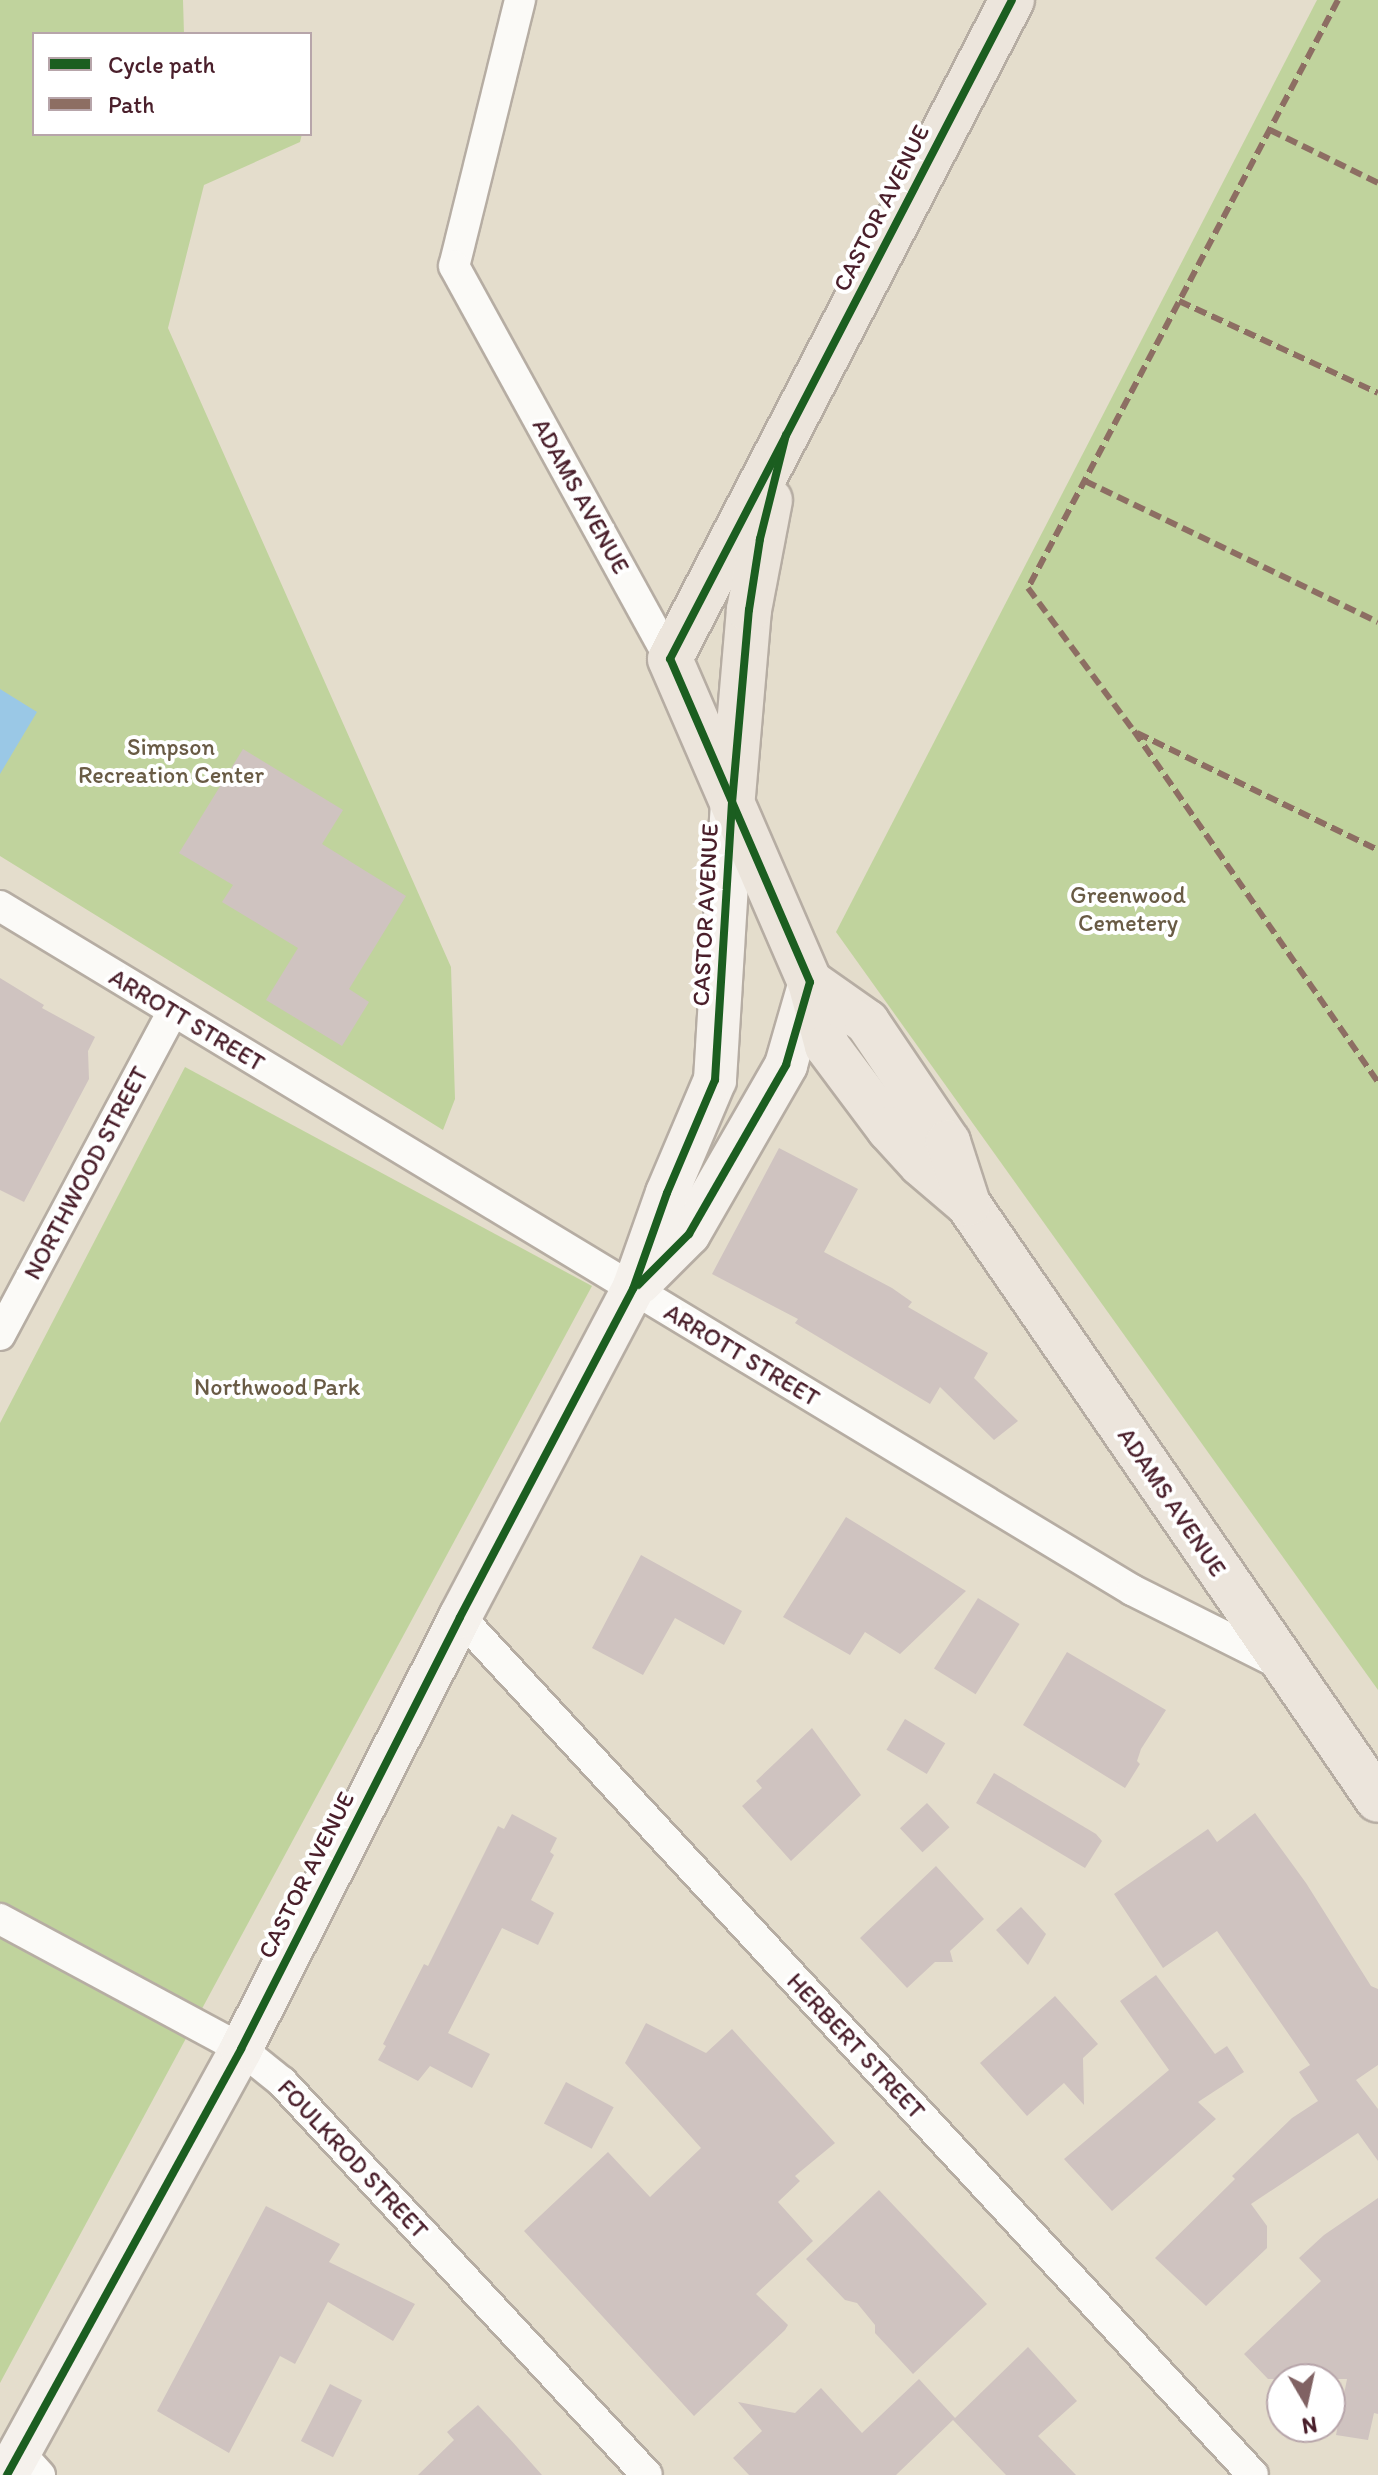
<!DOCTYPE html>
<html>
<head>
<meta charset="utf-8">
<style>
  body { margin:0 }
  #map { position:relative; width:1378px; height:2475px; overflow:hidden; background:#e4ddcc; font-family:Itim,sans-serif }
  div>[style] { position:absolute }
  .green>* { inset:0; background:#c0d39d }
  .water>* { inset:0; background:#9ac8e6 }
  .building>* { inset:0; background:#cfc3c0; transform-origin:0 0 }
  .roads { filter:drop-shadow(2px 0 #b6ada3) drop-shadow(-2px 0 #b6ada3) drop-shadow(0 2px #b6ada3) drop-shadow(0 -2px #b6ada3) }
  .street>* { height:30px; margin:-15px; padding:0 15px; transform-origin:15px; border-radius:15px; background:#fbfaf7 }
  .secondary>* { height:42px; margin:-21px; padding:0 21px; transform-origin:21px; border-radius:21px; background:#f5f1ec }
  .primary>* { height:44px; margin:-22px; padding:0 22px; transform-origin:22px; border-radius:22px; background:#ece5dc }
  .quiet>* { height:6px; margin-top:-3px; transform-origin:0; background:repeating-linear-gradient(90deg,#8d6e63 0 12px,transparent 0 18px) }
  .cycleway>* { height:8px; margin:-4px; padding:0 4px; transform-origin:4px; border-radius:4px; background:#1b5e20 }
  span { translate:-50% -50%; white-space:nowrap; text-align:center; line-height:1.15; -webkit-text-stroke:8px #fff; paint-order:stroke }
  .street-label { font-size:24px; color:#4a1f2b }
  .park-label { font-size:24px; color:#695b45 }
  .legend { position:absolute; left:32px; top:32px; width:280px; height:104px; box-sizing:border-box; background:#fff; border:2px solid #b7a5aa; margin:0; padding:10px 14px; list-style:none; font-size:24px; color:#4a1f2b }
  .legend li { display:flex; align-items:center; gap:16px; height:40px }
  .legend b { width:40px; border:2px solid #b7a5aa }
  .north { position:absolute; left:1266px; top:2363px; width:80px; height:80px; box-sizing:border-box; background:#fff; border:2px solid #b7a5aa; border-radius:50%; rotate:171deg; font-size:22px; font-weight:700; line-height:32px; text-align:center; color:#4a1f2b }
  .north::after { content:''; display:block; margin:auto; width:28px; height:36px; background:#806263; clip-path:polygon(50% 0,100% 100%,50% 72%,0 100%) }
</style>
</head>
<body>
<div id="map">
  <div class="green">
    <div style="clip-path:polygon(0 0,183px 0,184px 34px,34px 34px,34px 134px,302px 134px,300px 142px,204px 185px,168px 328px,451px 967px,455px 1099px,443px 1130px,0 856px)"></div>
    <div style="clip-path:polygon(1317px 0,1378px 0,1378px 1690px,836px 932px)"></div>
    <div style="clip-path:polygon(185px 1067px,592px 1286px,0 2383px,0 1423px)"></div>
  </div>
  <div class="water">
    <div style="clip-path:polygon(0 689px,37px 712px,0 774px)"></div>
  </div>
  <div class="building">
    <div style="clip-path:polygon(243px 749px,343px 810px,322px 844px,406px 896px,349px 989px,369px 1002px,342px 1046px,266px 1000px,298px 948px,222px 902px,233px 885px,179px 853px)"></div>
    <div style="clip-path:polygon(0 978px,44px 1005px,42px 1008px,95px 1037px,88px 1051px,89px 1079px,24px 1202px,0 1190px)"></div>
    <div style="clip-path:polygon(779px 1148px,858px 1189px,824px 1252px,892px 1288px,912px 1302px,908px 1307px,988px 1353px,974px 1378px,1018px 1421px,994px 1440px,940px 1387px,930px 1404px,795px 1323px,798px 1319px,712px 1274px)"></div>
    <div style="clip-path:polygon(846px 1517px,966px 1591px,900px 1654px,865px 1632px,850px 1655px,783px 1617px)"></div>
    <div style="clip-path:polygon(641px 1555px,742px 1611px,724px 1645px,675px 1618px,643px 1675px,592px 1648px)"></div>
    <div style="left:978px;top:1598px;width:49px;height:83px;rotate:32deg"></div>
    <div style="clip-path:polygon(1067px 1652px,1166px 1710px,1141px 1749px,1137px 1761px,1140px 1764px,1125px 1788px,1023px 1725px)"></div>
    <div style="left:905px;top:1719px;width:47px;height:36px;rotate:31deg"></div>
    <div style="clip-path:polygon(812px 1728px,861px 1795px,791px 1861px,742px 1806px,762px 1788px,756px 1781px)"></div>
    <div style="clip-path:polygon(994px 1773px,1096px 1834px,1102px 1841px,1085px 1868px,976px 1803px)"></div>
    <div style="left:927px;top:1803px;width:33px;height:37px;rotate:47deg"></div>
    <div style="clip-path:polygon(1255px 1813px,1306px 1883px,1371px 1986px,1378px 1989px,1378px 2065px,1356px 2080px,1378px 2109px,1378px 2161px,1358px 2133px,1251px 2204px,1267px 2226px,1267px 2248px,1206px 2306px,1155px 2258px,1235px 2179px,1232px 2176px,1292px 2118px,1318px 2101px,1299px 2072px,1310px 2065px,1217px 1931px,1163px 1968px,1114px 1894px,1208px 1829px,1217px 1842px)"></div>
    <div style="clip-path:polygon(512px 1814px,557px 1838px,550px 1852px,554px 1855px,531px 1900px,554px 1913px,538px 1945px,502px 1928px,448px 2033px,490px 2054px,472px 2088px,430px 2066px,418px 2081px,378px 2060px,386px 2046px,383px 2044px,424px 1964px,428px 1966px,498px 1826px,504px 1829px)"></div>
    <div style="clip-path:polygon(936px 1866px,984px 1919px,950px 1951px,953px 1962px,935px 1962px,907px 1988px,860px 1938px)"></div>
    <div style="clip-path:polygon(1021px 1907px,1046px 1934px,1028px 1965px,996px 1930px)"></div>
    <div style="clip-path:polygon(1156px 1975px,1215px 2054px,1227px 2046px,1244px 2072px,1198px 2102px,1216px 2119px,1112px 2211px,1064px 2159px,1169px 2070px,1120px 2001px)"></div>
    <div style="clip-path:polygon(1055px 1996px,1098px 2044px,1083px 2058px,1084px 2105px,1064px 2083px,1027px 2116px,980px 2063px)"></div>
    <div style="clip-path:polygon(646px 2023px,706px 2053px,732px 2029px,835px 2143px,795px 2176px,800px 2181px,778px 2202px,813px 2241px,756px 2294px,788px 2325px,785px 2330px,694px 2416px,524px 2231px,608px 2152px,650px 2197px,701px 2148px,625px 2063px)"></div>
    <div style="left:566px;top:2082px;width:54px;height:47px;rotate:28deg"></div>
    <div style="clip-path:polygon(879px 2190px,987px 2304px,913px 2374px,875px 2333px,875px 2325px,857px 2303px,845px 2300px,806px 2259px)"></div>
    <div style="clip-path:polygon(1378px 2198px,1378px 2414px,1374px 2413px,1368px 2440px,1336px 2435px,1347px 2379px,1268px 2379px,1244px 2354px,1321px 2281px,1299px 2258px,1324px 2235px)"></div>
    <div style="clip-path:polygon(266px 2206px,340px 2244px,329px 2262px,415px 2304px,393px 2341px,328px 2302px,295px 2364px,280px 2356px,229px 2453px,157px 2411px)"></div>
    <div style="clip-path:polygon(1028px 2347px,1077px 2401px,1038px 2436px,1076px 2475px,1006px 2475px,953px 2420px,896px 2475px,749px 2475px,733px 2458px,762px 2431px,738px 2402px,795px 2413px,821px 2388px,862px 2433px,919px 2379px,955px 2418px)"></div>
    <div style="left:330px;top:2384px;width:36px;height:64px;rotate:27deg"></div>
    <div style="clip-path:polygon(478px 2405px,509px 2438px,542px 2475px,418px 2475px,454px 2440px,447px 2432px)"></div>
  </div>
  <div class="roads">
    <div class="street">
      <div style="left:520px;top:0;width:274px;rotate:103.9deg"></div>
      <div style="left:454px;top:266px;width:448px;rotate:61.2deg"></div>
      <div style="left:0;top:906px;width:1323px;rotate:31.14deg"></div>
      <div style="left:1132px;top:1590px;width:168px;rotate:26.6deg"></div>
      <div style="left:0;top:1335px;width:367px;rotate:-61.9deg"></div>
      <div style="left:460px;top:1617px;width:1168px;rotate:47.25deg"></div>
      <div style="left:0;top:1919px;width:274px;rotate:28.3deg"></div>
      <div style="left:241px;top:2049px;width:53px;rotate:38.8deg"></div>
      <div style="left:282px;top:2082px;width:536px;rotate:47.12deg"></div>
      <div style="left:20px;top:2453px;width:30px;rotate:48deg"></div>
    </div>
    <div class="secondary">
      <div style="left:640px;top:1283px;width:69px;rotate:-45deg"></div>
      <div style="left:689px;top:1234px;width:195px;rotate:-60.1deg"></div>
      <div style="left:786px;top:1065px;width:86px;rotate:-73.9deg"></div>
      <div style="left:7px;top:2475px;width:486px;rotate:-61.2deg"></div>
      <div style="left:241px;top:2049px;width:484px;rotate:-63.1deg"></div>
      <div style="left:460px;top:1617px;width:371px;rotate:-62.2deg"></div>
      <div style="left:633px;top:1289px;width:102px;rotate:-70.5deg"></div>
      <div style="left:667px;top:1193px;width:123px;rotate:-67deg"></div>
      <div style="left:715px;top:1080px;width:278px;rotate:-86.5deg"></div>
    </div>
    <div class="primary">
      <div style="left:1012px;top:0;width:742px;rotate:117.43deg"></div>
      <div style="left:670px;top:659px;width:352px;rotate:66.6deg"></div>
      <div style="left:810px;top:982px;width:66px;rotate:75.1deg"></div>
      <div style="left:827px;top:1046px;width:104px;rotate:53.2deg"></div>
      <div style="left:889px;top:1129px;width:47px;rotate:47.6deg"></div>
      <div style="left:921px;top:1164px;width:62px;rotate:40.4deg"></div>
      <div style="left:968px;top:1204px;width:723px;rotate:55.48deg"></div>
      <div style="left:733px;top:796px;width:187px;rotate:-85.1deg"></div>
      <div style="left:749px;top:610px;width:112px;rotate:-79.2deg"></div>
      <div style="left:810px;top:982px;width:70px;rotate:35.1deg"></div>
      <div style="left:867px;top:1022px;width:145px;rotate:56deg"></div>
      <div style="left:948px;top:1142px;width:65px;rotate:72.1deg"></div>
    </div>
  </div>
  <div class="quiet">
    <div style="left:1338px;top:0;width:665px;rotate:117.8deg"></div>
    <div style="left:1028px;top:588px;width:178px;rotate:53.5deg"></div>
    <div style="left:1134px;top:731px;width:427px;rotate:55.2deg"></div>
    <div style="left:1270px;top:130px;width:120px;rotate:26.1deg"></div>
    <div style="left:1179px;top:301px;width:219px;rotate:24.8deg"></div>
    <div style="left:1085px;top:481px;width:325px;rotate:25.7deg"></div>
    <div style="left:1137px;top:733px;width:268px;rotate:25.9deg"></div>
  </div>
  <div class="cycleway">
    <div style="left:638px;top:1285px;width:72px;rotate:-45deg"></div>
    <div style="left:689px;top:1234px;width:195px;rotate:-60.1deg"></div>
    <div style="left:786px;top:1065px;width:86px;rotate:-73.9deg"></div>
    <div style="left:810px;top:982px;width:352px;rotate:-113.4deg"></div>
    <div style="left:670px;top:659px;width:742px;rotate:-62.57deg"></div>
    <div style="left:7px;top:2475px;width:486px;rotate:-61.2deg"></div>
    <div style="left:241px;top:2049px;width:484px;rotate:-63.1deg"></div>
    <div style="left:460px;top:1617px;width:371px;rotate:-62.2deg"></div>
    <div style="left:633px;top:1289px;width:102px;rotate:-70.5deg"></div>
    <div style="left:667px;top:1193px;width:123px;rotate:-67deg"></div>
    <div style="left:715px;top:1080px;width:278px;rotate:-86.5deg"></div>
    <div style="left:732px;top:803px;width:194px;rotate:-85deg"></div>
    <div style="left:749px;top:610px;width:72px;rotate:-81.2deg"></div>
    <div style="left:760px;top:539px;width:107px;rotate:-76deg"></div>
  </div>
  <div class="street-label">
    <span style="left:881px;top:208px;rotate:-63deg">CASTOR AVENUE</span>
    <span style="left:581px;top:496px;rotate:61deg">ADAMS AVENUE</span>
    <span style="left:705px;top:915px;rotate:-87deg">CASTOR AVENUE</span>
    <span style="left:187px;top:1020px;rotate:31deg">ARROTT STREET</span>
    <span style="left:86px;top:1173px;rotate:-62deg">NORTHWOOD STREET</span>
    <span style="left:742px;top:1355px;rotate:31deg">ARROTT STREET</span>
    <span style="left:1172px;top:1502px;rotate:56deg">ADAMS AVENUE</span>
    <span style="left:306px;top:1875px;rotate:-63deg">CASTOR AVENUE</span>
    <span style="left:856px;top:2046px;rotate:47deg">HERBERT STREET</span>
    <span style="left:353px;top:2159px;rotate:47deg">FOULKROD STREET</span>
  </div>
  <div class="park-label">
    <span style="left:171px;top:761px">Simpson<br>Recreation Center</span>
    <span style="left:1128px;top:909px">Greenwood<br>Cemetery</span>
    <span style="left:277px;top:1387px">Northwood Park</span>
  </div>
  <ul class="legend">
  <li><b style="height:10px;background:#1b5e20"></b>Cycle path</li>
  <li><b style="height:10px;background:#8d6e63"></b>Path</li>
  </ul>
  <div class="north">N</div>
</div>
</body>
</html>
